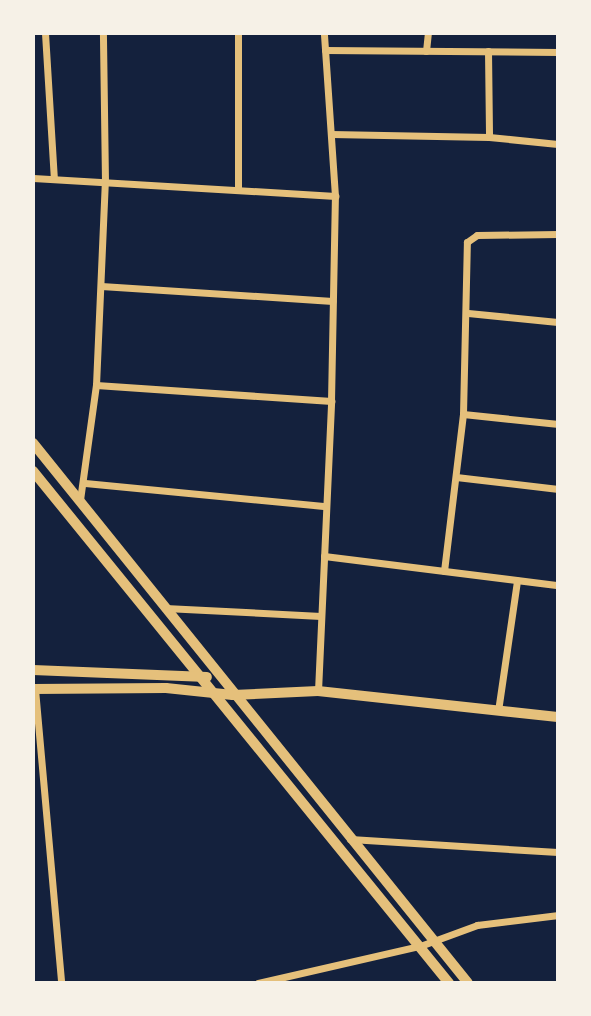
<!DOCTYPE html>
<html>
<head>
<meta charset="utf-8">
<style>
  body { margin:0 }
  #map { position:relative; width:591px; height:1016px; overflow:hidden; background:#14213d; font-family:Poppins,sans-serif }
  div>[style] { position:absolute }
  .minor>* { height:7px; margin:-3.5px; padding:0 3.5px; transform-origin:3.5px; border-radius:3.5px; background:#e5c07b }
  .tertiary>* { height:10px; margin:-5px; padding:0 5px; transform-origin:5px; border-radius:5px; background:#e5c07b }
  span { translate:-50% -50%; white-space:nowrap; text-align:center; line-height:1.15; -webkit-text-stroke:7px #f6f1e7; paint-order:stroke }
  .frame { position:absolute; inset:0; border:35px solid #f6f1e7; pointer-events:none }
</style>
</head>
<body>
<div id="map">
  <div class="minor">
    <div style="left:45px;top:33px;width:146px;rotate:86.5deg"></div>
    <div style="left:238px;top:33px;width:157px;rotate:90deg"></div>
    <div style="left:325px;top:50px;width:233px;rotate:0.5deg"></div>
    <div style="left:426px;top:51px;width:18px;rotate:-84deg"></div>
    <div style="left:488px;top:51px;width:86px;rotate:89.3deg"></div>
    <div style="left:331px;top:134px;width:158px;rotate:1.1deg"></div>
    <div style="left:489px;top:137px;width:69px;rotate:5.8deg"></div>
    <div style="left:33px;top:178px;width:303px;rotate:3.4deg"></div>
    <div style="left:101px;top:286px;width:232px;rotate:3.7deg"></div>
    <div style="left:468px;top:313px;width:90px;rotate:5.7deg"></div>
    <div style="left:96px;top:385px;width:236px;rotate:3.9deg"></div>
    <div style="left:463px;top:414px;width:96px;rotate:6deg"></div>
    <div style="left:456px;top:477px;width:103px;rotate:6.7deg"></div>
    <div style="left:85px;top:483px;width:242px;rotate:5.5deg"></div>
    <div style="left:80px;top:500px;width:116px;rotate:-82.1deg"></div>
    <div style="left:96px;top:385px;width:203px;rotate:-87.5deg"></div>
    <div style="left:105px;top:182px;width:149px;rotate:-90.8deg"></div>
    <div style="left:324px;top:556px;width:236px;rotate:7.1deg"></div>
    <div style="left:444px;top:571px;width:158px;rotate:-83.1deg"></div>
    <div style="left:463px;top:414px;width:172px;rotate:-88.7deg"></div>
    <div style="left:467px;top:242px;width:12px;rotate:-35deg"></div>
    <div style="left:477px;top:235px;width:81px;rotate:-0.7deg"></div>
    <div style="left:165px;top:608px;width:156px;rotate:2.9deg"></div>
    <div style="left:35px;top:689px;width:295px;rotate:84.9deg"></div>
    <div style="left:318px;top:691px;width:290px;rotate:-87.4deg"></div>
    <div style="left:331px;top:401px;width:205px;rotate:-88.9deg"></div>
    <div style="left:335px;top:196px;width:163px;rotate:-93.9deg"></div>
    <div style="left:498px;top:711px;width:132px;rotate:-81.7deg"></div>
    <div style="left:350px;top:839px;width:208px;rotate:3.6deg"></div>
    <div style="left:258px;top:983px;width:166px;rotate:-12.9deg"></div>
    <div style="left:420px;top:946px;width:61px;rotate:-20.2deg"></div>
    <div style="left:477px;top:925px;width:82px;rotate:-7deg"></div>
  </div>
  <div class="tertiary">
    <div style="left:33px;top:443px;width:693px;rotate:51.15deg"></div>
    <div style="left:33px;top:471px;width:660px;rotate:50.91deg"></div>
    <div style="left:33px;top:670px;width:174px;rotate:2.3deg"></div>
    <div style="left:33px;top:689px;width:133px;rotate:-0.4deg"></div>
    <div style="left:166px;top:688px;width:67px;rotate:6deg"></div>
    <div style="left:233px;top:695px;width:85px;rotate:-2.7deg"></div>
    <div style="left:318px;top:691px;width:241px;rotate:6.2deg"></div>
  </div>
  <div class="frame"></div>
</div>
</body>
</html>
